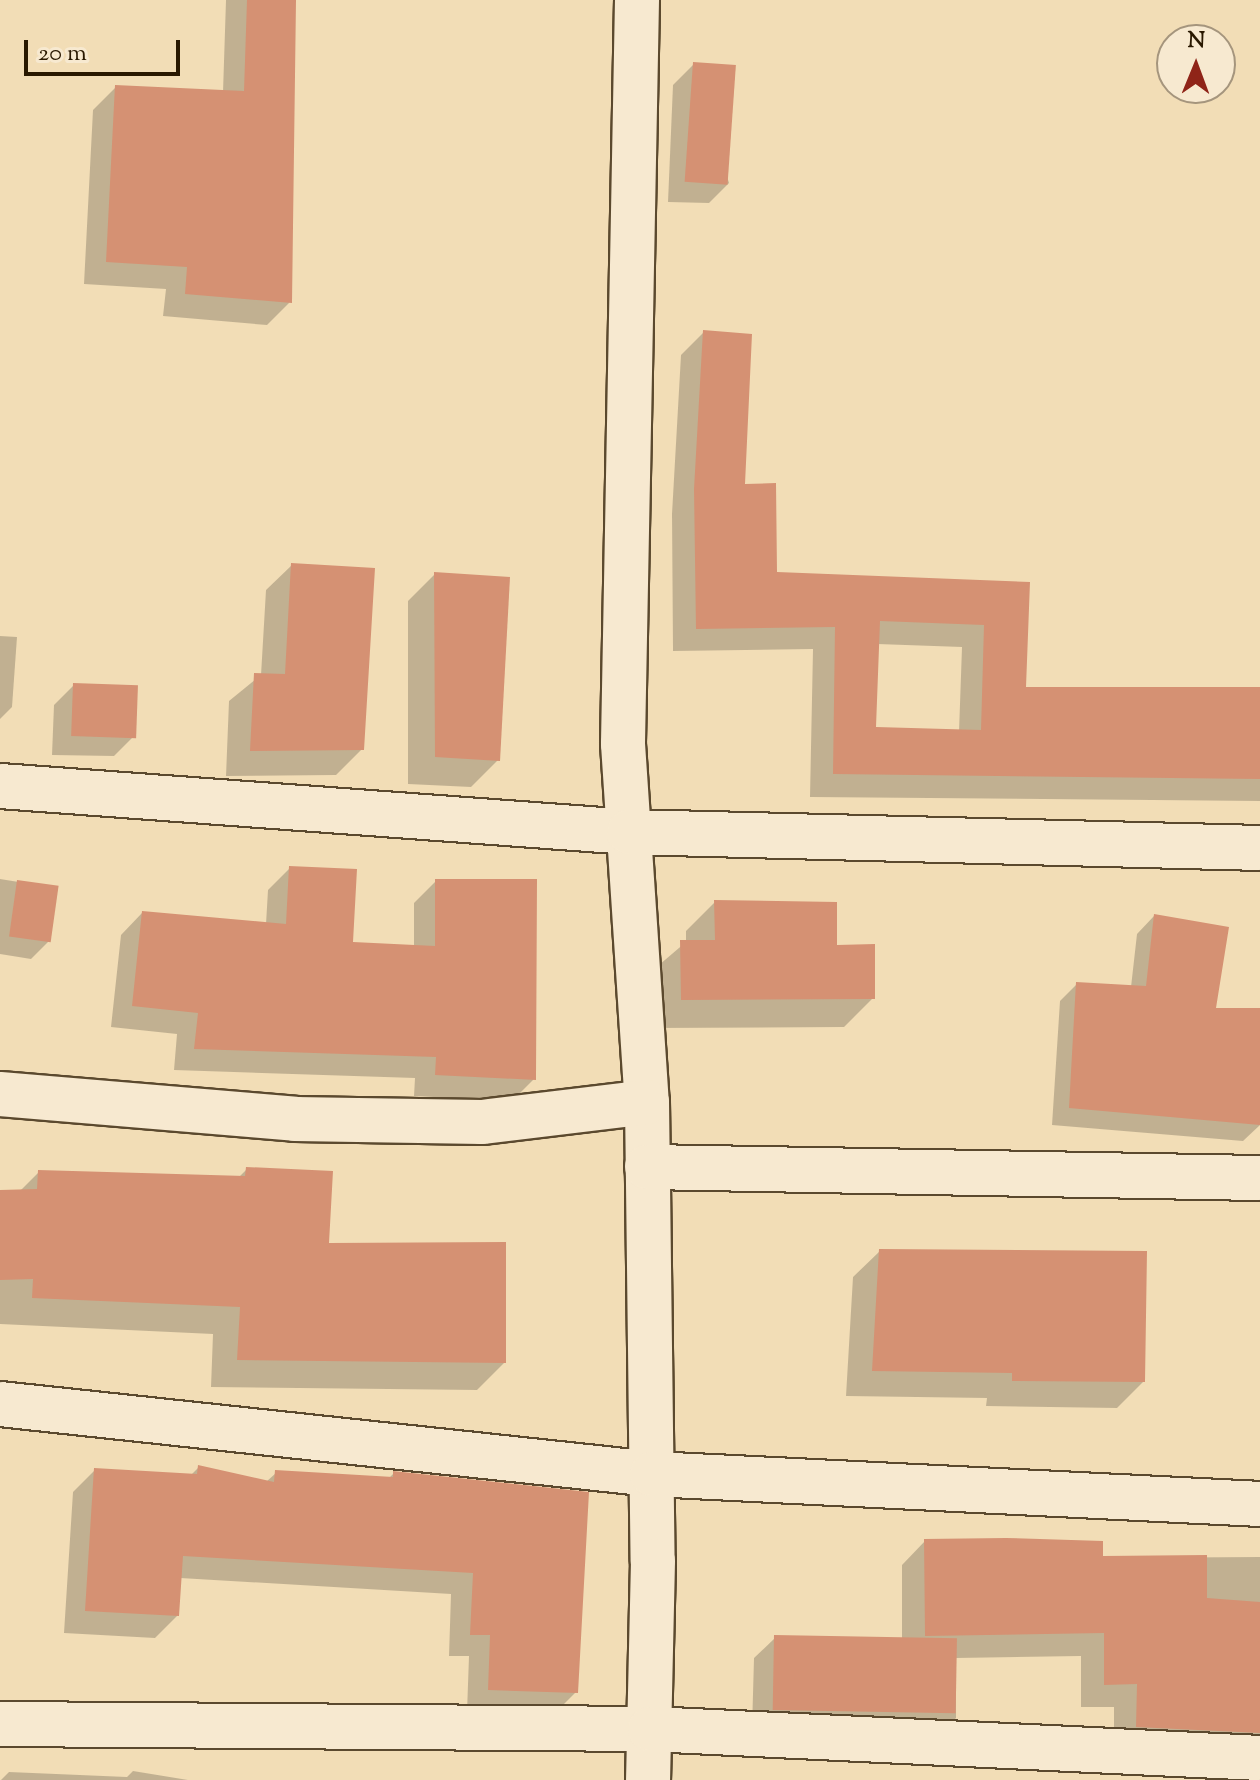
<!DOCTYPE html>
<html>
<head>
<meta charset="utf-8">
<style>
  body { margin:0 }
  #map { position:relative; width:1260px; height:1780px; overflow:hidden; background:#f2ddb6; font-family:"Sorts Mill Goudy",serif }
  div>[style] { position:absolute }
  .shadow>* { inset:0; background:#0003 }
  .building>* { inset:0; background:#d59173; transform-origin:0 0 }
  .roads { filter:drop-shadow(2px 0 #5b492e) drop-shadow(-2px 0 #5b492e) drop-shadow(0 2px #5b492e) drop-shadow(0 -2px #5b492e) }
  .minor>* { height:44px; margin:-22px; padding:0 22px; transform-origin:22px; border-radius:22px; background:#f7e9d0 }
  span { translate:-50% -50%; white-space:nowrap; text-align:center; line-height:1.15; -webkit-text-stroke:8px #f7e9d0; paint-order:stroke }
  .north { position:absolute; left:1156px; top:24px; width:80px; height:80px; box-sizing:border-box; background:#f7e9d0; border:2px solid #a5957d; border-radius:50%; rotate:1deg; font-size:22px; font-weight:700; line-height:32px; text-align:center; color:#291800 }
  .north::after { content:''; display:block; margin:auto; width:28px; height:36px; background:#8f2418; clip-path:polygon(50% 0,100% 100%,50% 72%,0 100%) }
  .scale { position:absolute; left:24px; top:40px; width:156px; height:36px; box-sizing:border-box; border:4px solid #291800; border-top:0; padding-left:10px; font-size:24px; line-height:28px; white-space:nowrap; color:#291800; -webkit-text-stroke:6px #f7e9d0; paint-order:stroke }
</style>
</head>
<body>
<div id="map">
  <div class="shadow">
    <div style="clip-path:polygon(226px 0,294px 0,290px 302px,267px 325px,163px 316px,166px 289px,84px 284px,93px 110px,116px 87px,223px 92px)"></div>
    <div style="clip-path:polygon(693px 65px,729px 183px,709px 203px,668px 202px,673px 85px)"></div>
    <div style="clip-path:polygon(evenodd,704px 332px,743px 486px,775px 574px,1028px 583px,1024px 689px,1260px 689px,1260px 801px,810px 797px,813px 649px,673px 651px,672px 514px,681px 355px,704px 332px,877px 644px,962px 647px,959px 732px,874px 729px,877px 644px)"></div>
    <div style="clip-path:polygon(292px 565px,362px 749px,336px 775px,226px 776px,229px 701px,261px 675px,266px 590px)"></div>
    <div style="clip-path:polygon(435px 574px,498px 760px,471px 787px,408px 784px,408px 601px)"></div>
    <div style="clip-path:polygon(0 636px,17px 637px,12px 707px,0 719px)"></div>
    <div style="clip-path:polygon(74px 685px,134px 736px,114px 756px,52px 755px,54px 705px)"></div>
    <div style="clip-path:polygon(290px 868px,351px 944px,414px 947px,414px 903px,436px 881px,534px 1079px,512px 1101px,414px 1096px,415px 1078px,174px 1070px,177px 1034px,111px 1027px,121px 935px,142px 913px,266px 924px,268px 890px)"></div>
    <div style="clip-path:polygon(0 879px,56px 888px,49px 941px,31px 959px,0 954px)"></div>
    <div style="clip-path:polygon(715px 902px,835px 947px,873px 998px,844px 1027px,652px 1028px,652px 971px,686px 942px,686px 931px)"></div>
    <div style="clip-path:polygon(1154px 916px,1214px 1010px,1260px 1010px,1260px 1125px,1243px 1141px,1052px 1125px,1060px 1001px,1077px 984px,1131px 987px,1137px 934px)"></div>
    <div style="clip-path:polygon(247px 1169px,327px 1245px,504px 1363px,477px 1390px,211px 1387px,213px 1334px,0 1324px,0 1192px,20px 1191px,39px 1172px,237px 1179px)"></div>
    <div style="clip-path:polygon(880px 1251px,1143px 1382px,1117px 1408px,986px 1406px,987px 1398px,846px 1396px,853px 1277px)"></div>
    <div style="clip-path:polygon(199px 1467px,266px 1482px,276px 1473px,388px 1479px,394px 1473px,576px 1692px,554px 1714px,467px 1712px,469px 1656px,449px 1656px,451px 1594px,180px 1578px,177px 1616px,155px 1638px,64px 1633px,73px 1492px,95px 1470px,191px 1475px)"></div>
    <div style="clip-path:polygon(925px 1541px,1101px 1558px,1260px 1557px,1260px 1764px,1114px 1750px,1114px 1707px,1081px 1707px,1081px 1656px,956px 1658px,956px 1718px,936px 1738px,752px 1729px,754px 1658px,775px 1638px,902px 1640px,902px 1565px)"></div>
    <div style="clip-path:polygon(133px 1771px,188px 1780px,1px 1780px,9px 1772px,127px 1777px)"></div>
  </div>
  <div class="building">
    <div style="clip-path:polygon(247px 0,296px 0,292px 303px,185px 294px,187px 267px,106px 262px,115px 85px,244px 91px)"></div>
    <div style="left:693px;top:62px;width:43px;height:120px;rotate:4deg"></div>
    <div style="clip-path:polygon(evenodd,703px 330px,752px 334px,745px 484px,776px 483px,777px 572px,1030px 582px,1026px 687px,1260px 687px,1260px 779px,833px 774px,835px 627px,696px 629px,694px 489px,703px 330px,880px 621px,984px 625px,981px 730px,876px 727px,880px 621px)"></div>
    <div style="clip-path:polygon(291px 563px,375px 568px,364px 750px,250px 751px,254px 673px,285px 674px)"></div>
    <div style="clip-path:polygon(434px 572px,510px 577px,500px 761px,435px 757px)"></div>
    <div style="left:73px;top:683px;width:65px;height:53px;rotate:2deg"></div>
    <div style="clip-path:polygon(289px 866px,357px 869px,353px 942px,435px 946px,435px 879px,537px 879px,536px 1080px,435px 1075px,436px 1057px,194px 1049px,198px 1013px,132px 1006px,142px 911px,286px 924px)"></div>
    <div style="left:17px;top:880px;width:42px;height:57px;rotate:8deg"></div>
    <div style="clip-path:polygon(714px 900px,837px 902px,837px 945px,875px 944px,875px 999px,681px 1000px,680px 940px,715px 940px)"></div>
    <div style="clip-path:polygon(1154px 914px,1229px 927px,1216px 1008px,1260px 1008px,1260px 1125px,1069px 1108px,1076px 982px,1146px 986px)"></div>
    <div style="clip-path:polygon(246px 1167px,333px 1171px,329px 1243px,506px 1242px,506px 1363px,237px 1360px,240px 1307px,32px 1298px,33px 1279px,0 1280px,0 1190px,37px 1189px,38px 1170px,245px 1176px)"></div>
    <div style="clip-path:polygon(879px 1249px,1147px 1251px,1145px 1382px,1012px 1381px,1012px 1373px,872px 1371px)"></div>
    <div style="clip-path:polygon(198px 1465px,274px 1482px,275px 1470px,393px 1477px,393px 1471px,589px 1492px,578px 1693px,488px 1690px,490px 1635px,470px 1635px,473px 1573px,183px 1556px,179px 1616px,85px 1611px,94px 1468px,197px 1474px)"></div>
    <div style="clip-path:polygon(1006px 1538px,1103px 1541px,1103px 1556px,1207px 1555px,1207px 1598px,1260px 1602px,1260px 1733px,1136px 1727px,1137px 1684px,1104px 1685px,1104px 1633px,925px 1636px,924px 1539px)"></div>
    <div style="left:774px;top:1635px;width:183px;height:75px;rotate:1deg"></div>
  </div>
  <div class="roads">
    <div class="minor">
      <div style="left:637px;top:0;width:744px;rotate:91.08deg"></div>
      <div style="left:623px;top:744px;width:359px;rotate:86.2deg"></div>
      <div style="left:647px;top:1102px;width:459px;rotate:89.3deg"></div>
      <div style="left:653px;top:1561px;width:219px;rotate:91.3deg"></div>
      <div style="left:0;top:786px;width:631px;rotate:4.18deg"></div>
      <div style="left:629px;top:832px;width:631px;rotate:1.45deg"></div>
      <div style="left:0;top:1094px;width:296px;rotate:4.8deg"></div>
      <div style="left:295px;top:1119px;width:187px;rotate:0.9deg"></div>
      <div style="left:482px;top:1122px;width:166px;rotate:-6.9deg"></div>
      <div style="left:647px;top:1167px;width:613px;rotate:1.03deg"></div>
      <div style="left:0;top:1404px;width:656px;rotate:6.13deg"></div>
      <div style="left:652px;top:1474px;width:609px;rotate:2.82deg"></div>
      <div style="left:0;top:1724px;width:650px;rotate:0.44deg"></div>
      <div style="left:650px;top:1729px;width:611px;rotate:2.72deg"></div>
    </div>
  </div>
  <div class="north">N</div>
  <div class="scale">20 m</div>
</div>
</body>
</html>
